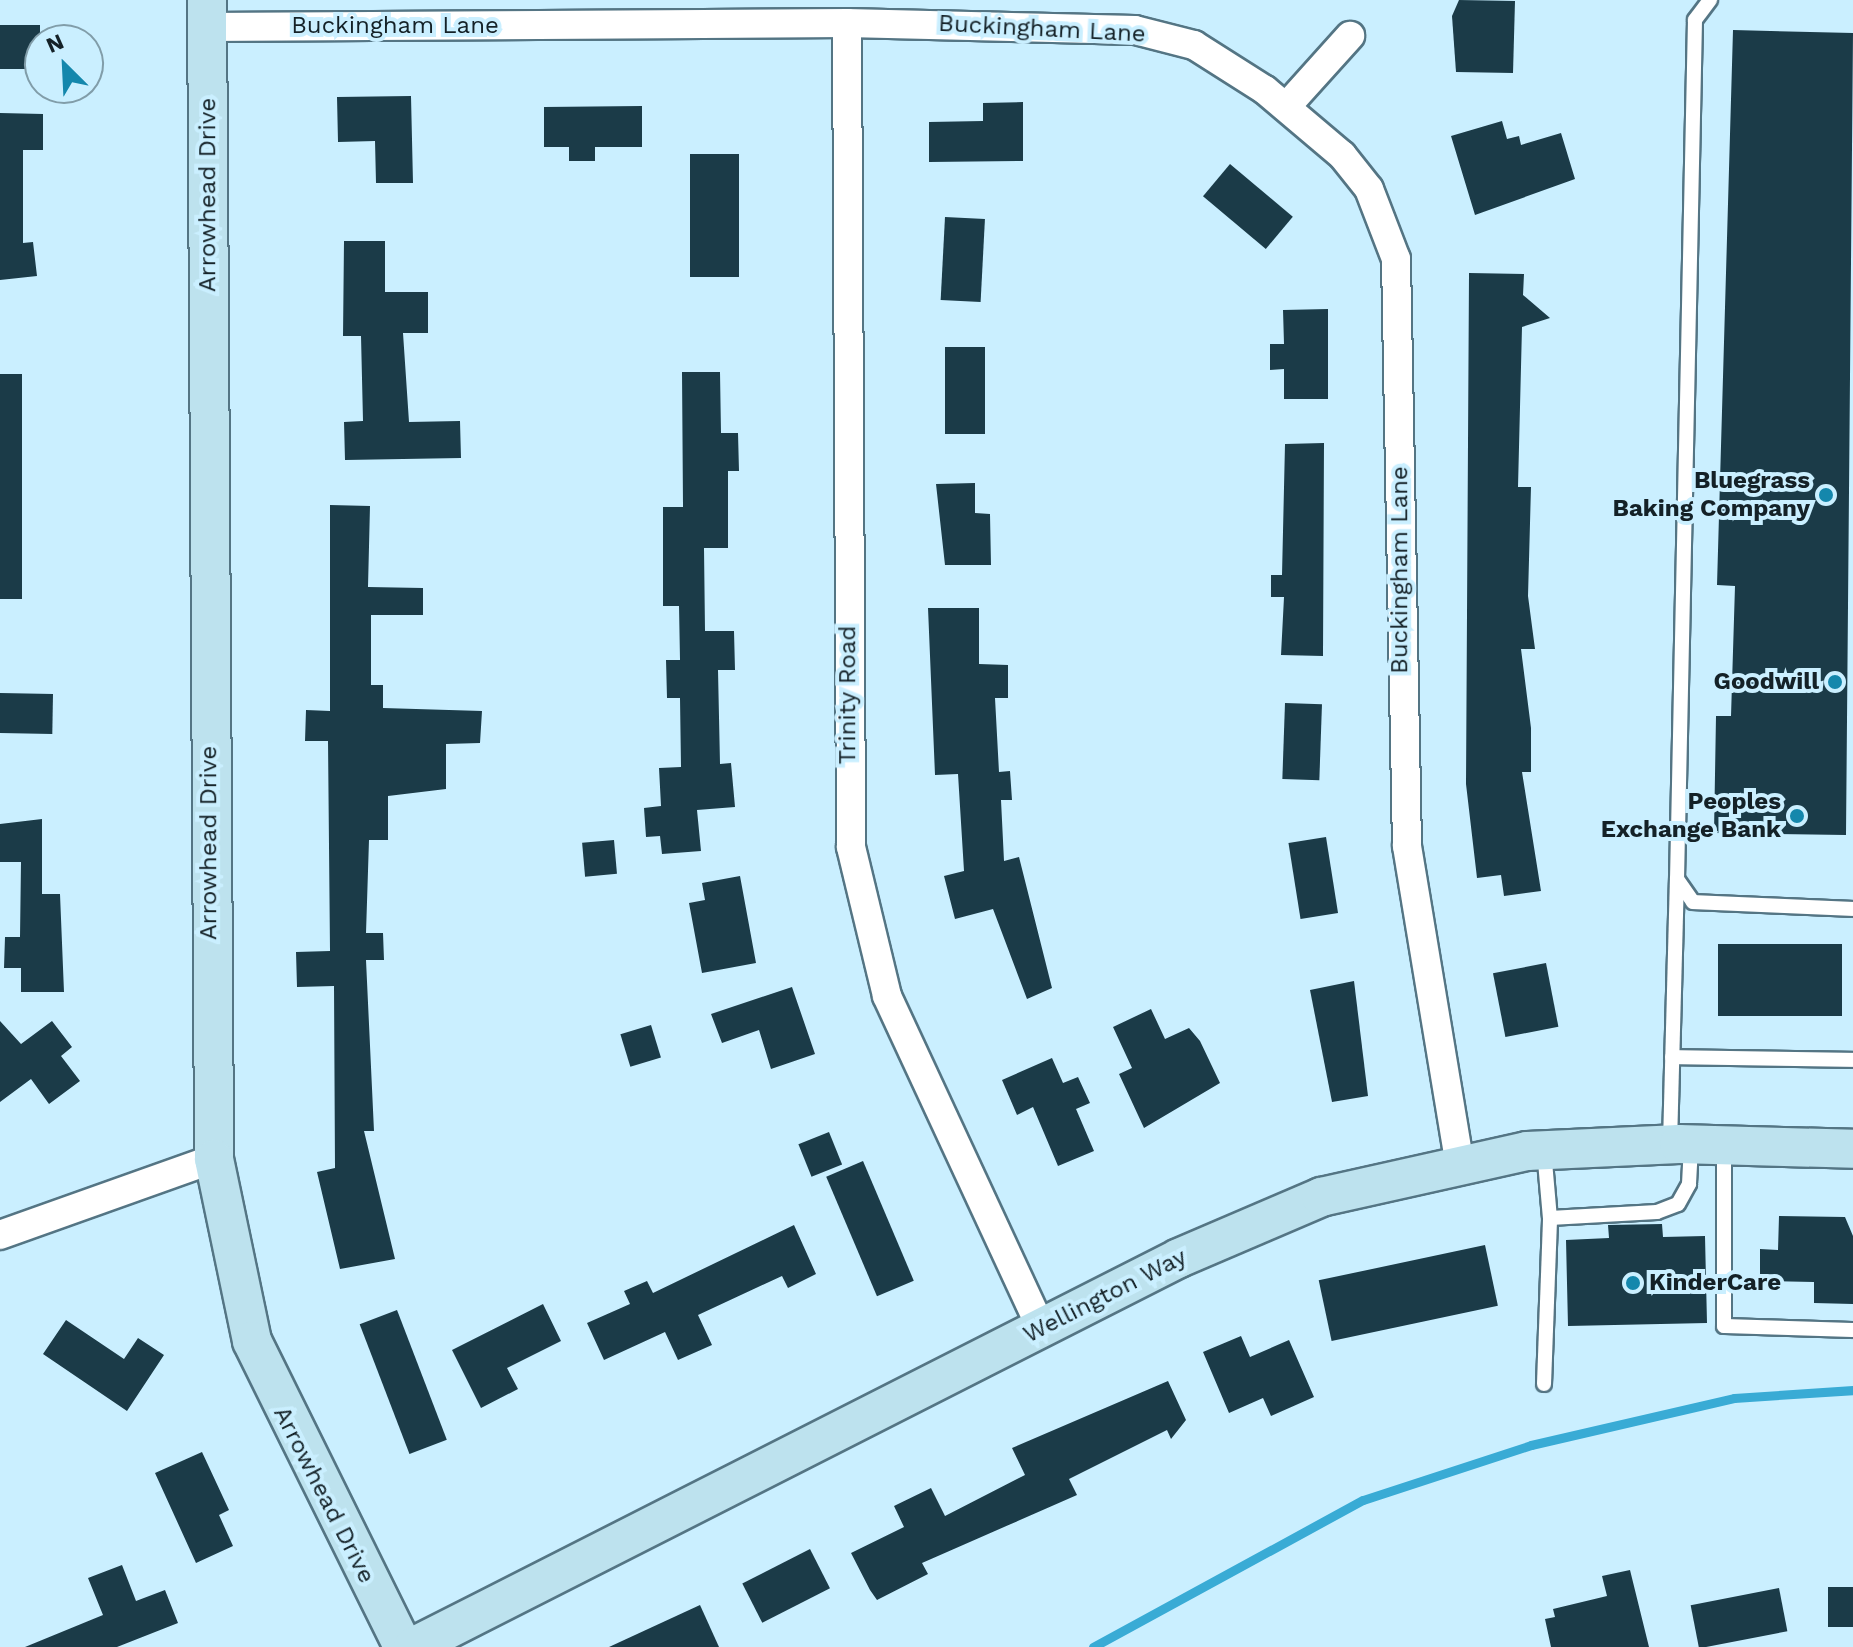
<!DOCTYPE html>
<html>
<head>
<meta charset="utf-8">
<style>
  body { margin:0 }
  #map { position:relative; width:1853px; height:1647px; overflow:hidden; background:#caefff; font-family:"Work Sans",sans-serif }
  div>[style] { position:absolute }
  .stream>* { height:9px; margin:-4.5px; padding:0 4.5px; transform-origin:4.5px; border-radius:4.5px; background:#39abd5 }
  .building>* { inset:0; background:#1b3b48; transform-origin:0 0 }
  .roads { filter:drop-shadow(2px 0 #547584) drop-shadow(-2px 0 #547584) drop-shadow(0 2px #547584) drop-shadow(0 -2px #547584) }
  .lane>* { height:14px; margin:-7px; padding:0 7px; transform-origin:7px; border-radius:7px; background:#fff }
  .street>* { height:28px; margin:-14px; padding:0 14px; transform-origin:14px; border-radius:14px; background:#fff }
  .secondary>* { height:38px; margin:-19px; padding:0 19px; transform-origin:19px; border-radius:19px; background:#bde2ee }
  .dots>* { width:22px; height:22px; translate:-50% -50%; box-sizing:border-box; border:4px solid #caefff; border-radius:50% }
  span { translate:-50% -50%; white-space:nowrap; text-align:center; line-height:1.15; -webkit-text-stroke:8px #caefff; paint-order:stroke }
  .street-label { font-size:24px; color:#142127 }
  .poi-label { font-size:24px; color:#142127; font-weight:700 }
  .right { translate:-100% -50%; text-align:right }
  .left { translate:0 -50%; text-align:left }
  .north { position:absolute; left:24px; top:24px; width:80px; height:80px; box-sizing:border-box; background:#caefff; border:2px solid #819da9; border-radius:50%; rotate:336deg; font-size:22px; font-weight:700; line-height:32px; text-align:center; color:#142127 }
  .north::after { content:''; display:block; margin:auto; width:28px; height:36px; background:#1487ac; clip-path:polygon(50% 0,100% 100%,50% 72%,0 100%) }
</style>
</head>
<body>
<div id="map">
  <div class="stream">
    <div style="left:1093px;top:1647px;width:307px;rotate:-28.6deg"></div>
    <div style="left:1363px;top:1500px;width:177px;rotate:-18.1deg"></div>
    <div style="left:1531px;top:1445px;width:208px;rotate:-13deg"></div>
    <div style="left:1734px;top:1398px;width:119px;rotate:-3.8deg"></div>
  </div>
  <div class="building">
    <div style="clip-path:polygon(1459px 0,1515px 1px,1513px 73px,1456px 72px,1452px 16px)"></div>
    <div style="left:40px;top:25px;width:44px;height:40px;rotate:90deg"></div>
    <div style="clip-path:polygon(1733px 30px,1853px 33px,1846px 835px,1714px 833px,1716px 716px,1731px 716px,1735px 586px,1717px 585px)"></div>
    <div style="clip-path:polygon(411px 96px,413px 183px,376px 183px,375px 141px,338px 142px,337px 97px)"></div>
    <div style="clip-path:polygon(1023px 102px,1023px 161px,929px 162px,929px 122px,983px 121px,983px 103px)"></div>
    <div style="clip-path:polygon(642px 106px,642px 147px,595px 147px,595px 161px,569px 161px,569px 147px,544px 147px,544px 107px)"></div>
    <div style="clip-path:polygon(0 113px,43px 114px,43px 150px,23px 150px,23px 243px,33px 242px,37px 276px,0 280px)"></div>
    <div style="clip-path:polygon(1502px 121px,1507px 139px,1519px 136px,1521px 145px,1561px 133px,1575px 179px,1475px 215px,1451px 136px)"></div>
    <div style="left:690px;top:154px;width:49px;height:123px"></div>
    <div style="left:1230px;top:164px;width:82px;height:42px;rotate:40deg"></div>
    <div style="left:945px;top:217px;width:40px;height:83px;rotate:3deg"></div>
    <div style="clip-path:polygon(344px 241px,385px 241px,385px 292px,428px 292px,428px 333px,403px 333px,409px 422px,460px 421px,461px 458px,345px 460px,344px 422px,363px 421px,361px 336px,343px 336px)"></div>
    <div style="clip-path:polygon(1469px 273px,1524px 274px,1523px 295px,1550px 318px,1522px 327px,1518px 487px,1531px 487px,1528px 596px,1535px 649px,1521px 649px,1531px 728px,1531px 772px,1522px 772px,1541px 891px,1504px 896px,1501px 875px,1477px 878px,1466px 784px)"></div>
    <div style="clip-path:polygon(1328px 309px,1328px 399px,1284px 399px,1284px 369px,1270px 370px,1270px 344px,1284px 344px,1283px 310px)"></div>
    <div style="left:945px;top:347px;width:40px;height:87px"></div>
    <div style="clip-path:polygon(682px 372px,720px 372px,721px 433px,738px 433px,739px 471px,728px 471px,728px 548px,704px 548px,705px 631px,734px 631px,735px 670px,718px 670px,720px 764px,731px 763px,735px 807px,697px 810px,701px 851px,662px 854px,660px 836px,646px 837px,644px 808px,661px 806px,659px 768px,681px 767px,680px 698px,667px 698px,666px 660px,680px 660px,679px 606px,663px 606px,663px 507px,683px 507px)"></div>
    <div style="left:0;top:374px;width:22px;height:225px"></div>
    <div style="clip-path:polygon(1324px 443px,1323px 656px,1281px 655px,1284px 597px,1271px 597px,1271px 575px,1282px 575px,1285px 444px)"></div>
    <div style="clip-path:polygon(975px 483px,975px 513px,990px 514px,991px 565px,945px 565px,936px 484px)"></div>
    <div style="clip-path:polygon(330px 505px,370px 506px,368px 587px,423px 588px,423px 615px,371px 615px,371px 685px,383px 685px,383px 708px,482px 711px,480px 743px,446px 744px,446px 789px,388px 796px,388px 840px,369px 840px,366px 933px,383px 933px,384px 960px,366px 960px,374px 1131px,364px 1131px,395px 1259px,340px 1269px,317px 1172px,335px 1168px,334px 986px,297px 987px,296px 952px,330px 951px,328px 741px,305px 741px,306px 710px,330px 711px)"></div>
    <div style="clip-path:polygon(928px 608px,979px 608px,979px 664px,1008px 665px,1008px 698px,995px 698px,999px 772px,1010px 771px,1012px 800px,1001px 800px,1004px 861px,1019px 857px,1052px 988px,1027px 999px,993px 909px,955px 919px,944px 876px,964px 871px,958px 774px,935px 775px)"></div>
    <div style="left:0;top:693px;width:53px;height:40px;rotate:1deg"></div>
    <div style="left:1285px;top:703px;width:37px;height:76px;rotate:2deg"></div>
    <div style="clip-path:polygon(42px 819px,42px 894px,60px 894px,64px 992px,21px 992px,21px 968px,4px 968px,5px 937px,20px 937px,21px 862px,0 862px,0 824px)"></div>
    <div style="left:1326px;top:837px;width:77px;height:38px;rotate:81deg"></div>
    <div style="left:614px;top:840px;width:34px;height:32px;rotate:85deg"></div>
    <div style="clip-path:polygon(740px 876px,756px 963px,702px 973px,689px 903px,705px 900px,702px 883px)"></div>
    <div style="left:1718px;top:944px;width:124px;height:72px"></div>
    <div style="left:1546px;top:963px;width:65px;height:54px;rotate:79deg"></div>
    <div style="clip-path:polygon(1354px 981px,1368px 1096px,1332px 1102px,1310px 990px)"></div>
    <div style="clip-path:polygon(792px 987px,815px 1054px,771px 1069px,759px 1030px,722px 1043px,711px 1014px)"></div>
    <div style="clip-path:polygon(1151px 1009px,1165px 1039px,1189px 1028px,1200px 1041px,1220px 1083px,1144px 1128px,1119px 1074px,1132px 1068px,1113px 1027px)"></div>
    <div style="clip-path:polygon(0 1021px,21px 1044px,52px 1021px,72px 1047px,61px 1056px,80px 1081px,49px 1104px,31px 1079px,0 1102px)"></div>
    <div style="left:651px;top:1025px;width:34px;height:32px;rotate:73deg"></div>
    <div style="clip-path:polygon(1052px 1058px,1063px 1083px,1078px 1077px,1090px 1103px,1076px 1109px,1094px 1151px,1058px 1166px,1033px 1107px,1017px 1115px,1002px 1080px)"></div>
    <div style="left:829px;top:1132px;width:35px;height:33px;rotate:68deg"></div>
    <div style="left:863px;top:1161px;width:130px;height:40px;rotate:67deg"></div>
    <div style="clip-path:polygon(1779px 1216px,1845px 1217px,1853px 1236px,1853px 1304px,1814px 1303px,1814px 1282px,1760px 1281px,1760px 1249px,1778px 1250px)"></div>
    <div style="clip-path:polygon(1662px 1224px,1663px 1237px,1705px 1236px,1707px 1323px,1568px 1326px,1566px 1240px,1609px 1238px,1608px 1225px)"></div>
    <div style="clip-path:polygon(794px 1225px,816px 1274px,788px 1288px,782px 1276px,698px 1315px,712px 1345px,678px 1360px,665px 1332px,604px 1360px,587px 1323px,630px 1304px,624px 1291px,647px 1281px,653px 1293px)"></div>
    <div style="left:1485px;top:1245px;width:62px;height:170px;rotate:78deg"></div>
    <div style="clip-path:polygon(543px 1304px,561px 1341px,507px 1368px,518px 1389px,481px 1408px,452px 1350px)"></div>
    <div style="left:397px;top:1310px;width:139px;height:40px;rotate:69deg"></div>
    <div style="clip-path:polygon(66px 1320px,124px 1359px,138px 1338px,164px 1355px,127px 1411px,43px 1354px)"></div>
    <div style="clip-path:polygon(1241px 1336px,1250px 1357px,1289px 1340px,1314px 1397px,1271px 1416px,1263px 1398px,1229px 1413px,1203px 1352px)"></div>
    <div style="clip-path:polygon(1168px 1381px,1186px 1420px,1171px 1439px,1167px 1430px,1069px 1479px,1077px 1495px,922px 1563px,928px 1574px,877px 1600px,870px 1590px,851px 1553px,904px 1527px,894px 1506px,931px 1488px,945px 1516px,1025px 1475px,1012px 1448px)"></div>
    <div style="clip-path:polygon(202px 1452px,229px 1510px,219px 1515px,233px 1546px,196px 1563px,155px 1473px)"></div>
    <div style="left:810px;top:1549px;width:44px;height:76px;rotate:63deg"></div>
    <div style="clip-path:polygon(122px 1565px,136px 1601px,165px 1590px,178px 1623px,117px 1647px,25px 1647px,103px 1615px,88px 1578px)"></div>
    <div style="clip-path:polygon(1630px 1570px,1649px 1647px,1551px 1647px,1545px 1619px,1555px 1617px,1553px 1609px,1607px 1596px,1602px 1576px)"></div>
    <div style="left:1828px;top:1587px;width:25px;height:40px"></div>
    <div style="left:1779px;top:1588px;width:44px;height:90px;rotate:79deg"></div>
    <div style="clip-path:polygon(700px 1605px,719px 1647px,609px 1647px)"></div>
  </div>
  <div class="roads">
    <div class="lane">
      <div style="left:1710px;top:0;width:25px;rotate:127deg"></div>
      <div style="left:1695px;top:20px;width:859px;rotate:91.2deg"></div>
      <div style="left:1677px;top:879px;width:28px;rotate:55deg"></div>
      <div style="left:1693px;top:902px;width:160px;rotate:2.5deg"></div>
      <div style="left:1672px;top:1057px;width:181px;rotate:0.9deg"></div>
      <div style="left:1670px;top:1144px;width:265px;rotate:-88.5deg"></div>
      <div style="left:1724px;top:1146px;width:180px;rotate:90deg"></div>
      <div style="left:1724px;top:1326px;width:129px;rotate:1.8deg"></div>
      <div style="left:1544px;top:1150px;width:68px;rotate:85deg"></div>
      <div style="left:1550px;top:1218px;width:107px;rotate:-3.2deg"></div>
      <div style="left:1657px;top:1212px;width:22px;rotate:-21deg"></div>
      <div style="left:1678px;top:1204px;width:23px;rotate:-61deg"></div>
      <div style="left:1689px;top:1184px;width:39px;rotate:-87deg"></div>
      <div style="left:1544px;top:1384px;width:166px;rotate:-87.9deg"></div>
    </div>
    <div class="street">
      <div style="left:847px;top:23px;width:824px;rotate:89.72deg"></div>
      <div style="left:851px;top:847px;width:153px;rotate:76.4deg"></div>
      <div style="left:887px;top:996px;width:366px;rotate:65.1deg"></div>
      <div style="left:207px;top:27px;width:640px;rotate:-0.36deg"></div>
      <div style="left:847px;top:23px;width:288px;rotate:1.4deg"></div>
      <div style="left:1135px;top:30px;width:61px;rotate:14.3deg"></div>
      <div style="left:1194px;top:45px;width:84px;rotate:32.4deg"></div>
      <div style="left:1265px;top:90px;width:101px;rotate:40.2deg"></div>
      <div style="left:1342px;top:155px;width:43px;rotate:51.5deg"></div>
      <div style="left:1369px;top:189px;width:75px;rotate:68.9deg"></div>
      <div style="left:1396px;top:259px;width:587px;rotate:88.93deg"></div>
      <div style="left:1407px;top:846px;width:319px;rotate:80.6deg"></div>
      <div style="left:1286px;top:107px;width:96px;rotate:-48deg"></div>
      <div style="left:0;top:1235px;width:227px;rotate:-19.6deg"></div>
    </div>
    <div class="secondary">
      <div style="left:207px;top:0;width:1159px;rotate:89.65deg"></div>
      <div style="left:214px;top:1159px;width:186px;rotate:78.2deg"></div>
      <div style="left:252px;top:1341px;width:341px;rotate:63.7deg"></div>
      <div style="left:413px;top:1647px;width:859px;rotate:-26.92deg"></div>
      <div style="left:1179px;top:1258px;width:155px;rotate:-23.2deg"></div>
      <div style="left:1321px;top:1197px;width:211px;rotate:-12.6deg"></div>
      <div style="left:1527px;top:1151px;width:152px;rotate:-2.6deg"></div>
      <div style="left:1679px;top:1144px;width:174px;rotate:1.6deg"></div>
    </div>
  </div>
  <div class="dots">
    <div style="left:1826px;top:495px;background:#1487ac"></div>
    <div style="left:1835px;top:682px;background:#1487ac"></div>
    <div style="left:1797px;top:816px;background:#1487ac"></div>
    <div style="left:1633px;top:1283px;background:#1487ac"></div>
  </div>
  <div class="street-label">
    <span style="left:395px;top:26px">Buckingham Lane</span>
    <span style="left:1042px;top:29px;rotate:3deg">Buckingham Lane</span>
    <span style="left:208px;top:195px;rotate:-90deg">Arrowhead Drive</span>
    <span style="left:1400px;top:570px;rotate:-90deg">Buckingham Lane</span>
    <span style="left:848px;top:695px;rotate:-90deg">Trinity Road</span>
    <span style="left:209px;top:843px;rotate:-90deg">Arrowhead Drive</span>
    <span style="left:1105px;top:1296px;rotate:-27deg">Wellington Way</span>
    <span style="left:324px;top:1495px;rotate:63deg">Arrowhead Drive</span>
  </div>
  <div class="poi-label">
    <span class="right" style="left:1810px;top:495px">Bluegrass<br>Baking Company</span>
    <span class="right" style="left:1819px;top:682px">Goodwill</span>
    <span class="right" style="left:1781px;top:816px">Peoples<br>Exchange Bank</span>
    <span class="left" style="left:1649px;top:1283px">KinderCare</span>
  </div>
  <div class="north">N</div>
</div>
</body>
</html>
